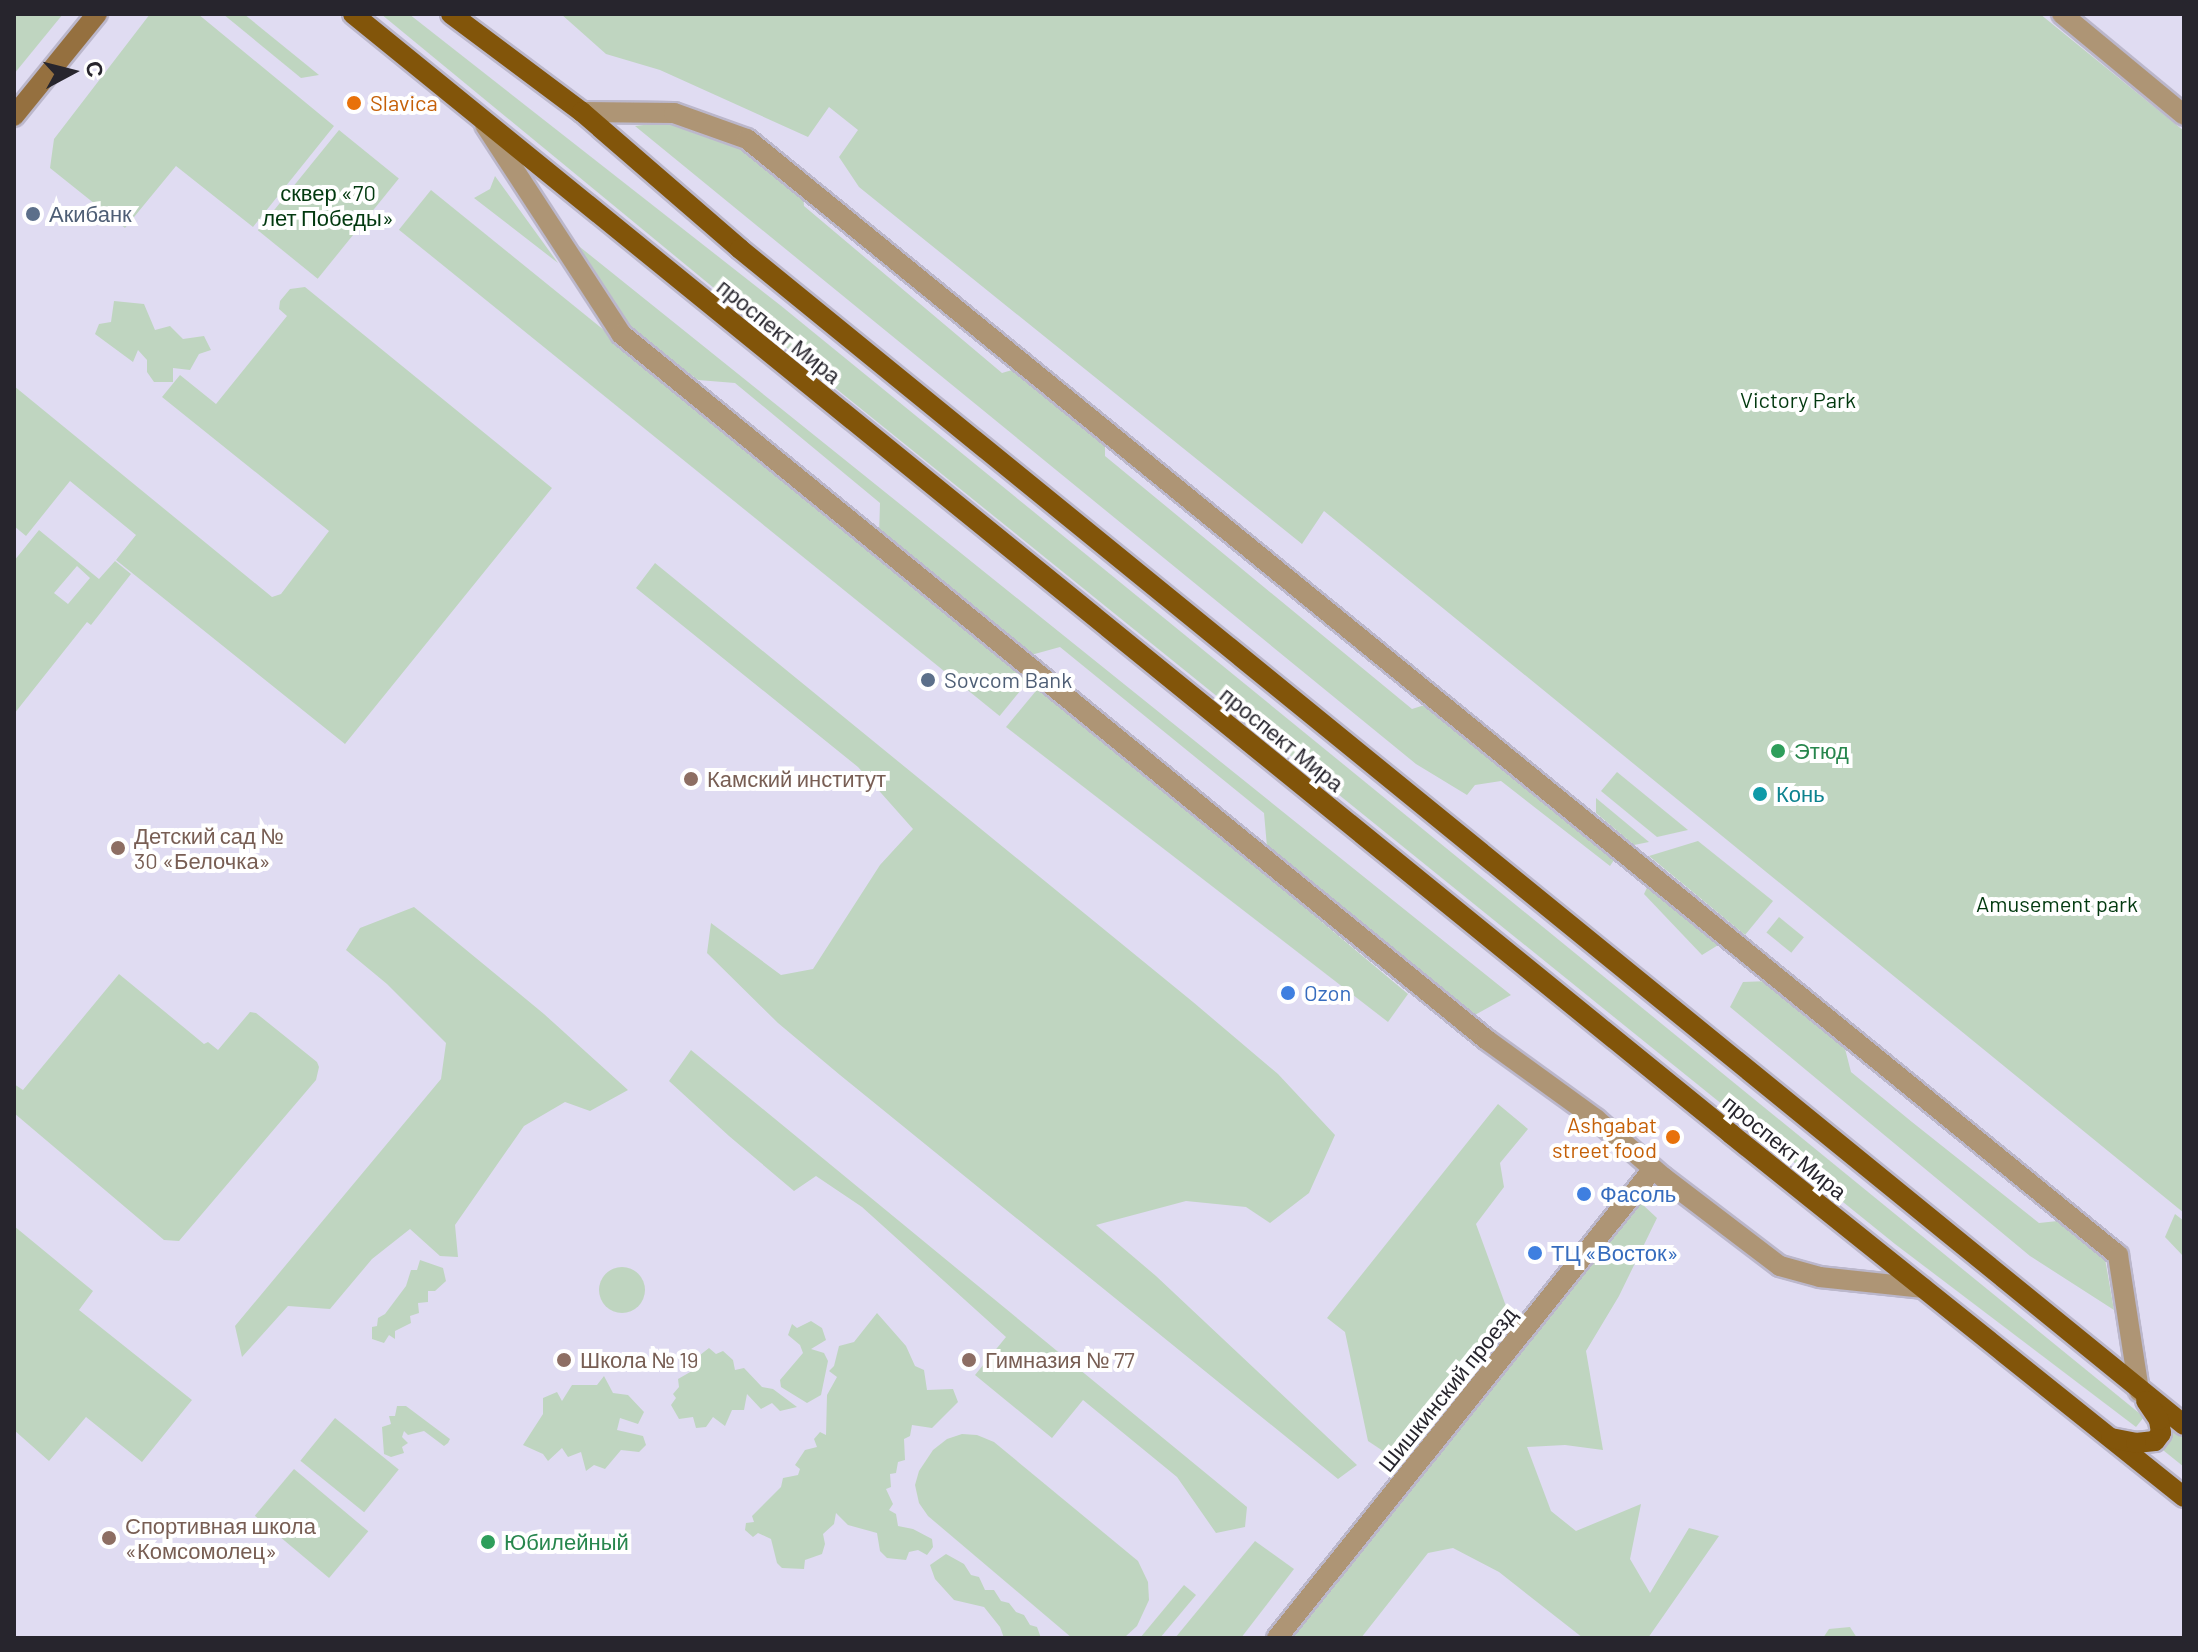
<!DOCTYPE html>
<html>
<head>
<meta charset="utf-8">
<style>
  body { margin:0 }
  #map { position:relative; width:2198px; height:1652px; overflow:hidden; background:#e0dcf2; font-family:Barlow,sans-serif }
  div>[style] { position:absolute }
  .green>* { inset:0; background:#bfd5c0; transform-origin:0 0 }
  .round { border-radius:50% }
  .roads { filter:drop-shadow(2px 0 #bbb7cb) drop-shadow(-2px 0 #bbb7cb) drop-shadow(0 2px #bbb7cb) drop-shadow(0 -2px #bbb7cb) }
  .minor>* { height:20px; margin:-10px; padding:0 10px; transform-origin:10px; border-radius:10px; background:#ae9575 }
  .secondary>* { height:20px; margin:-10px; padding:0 10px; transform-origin:10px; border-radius:10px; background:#95703f }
  .primary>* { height:20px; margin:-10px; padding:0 10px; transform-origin:10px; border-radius:10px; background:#82550a }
  .dots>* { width:22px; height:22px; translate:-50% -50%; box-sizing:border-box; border:4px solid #fff; border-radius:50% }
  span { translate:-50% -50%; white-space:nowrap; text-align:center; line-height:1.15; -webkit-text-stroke:8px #fff; paint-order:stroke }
  .food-label { font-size:22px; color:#c56008 }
  .left { translate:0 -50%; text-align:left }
  .right { translate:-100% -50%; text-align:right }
  .park-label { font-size:22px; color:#02390f }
  .service-label { font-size:22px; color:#4e5e75 }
  .street-label { font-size:22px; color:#27252d }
  .leisure-label { font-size:22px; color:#27864d }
  .education-label { font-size:22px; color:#785e54 }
  .culture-label { font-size:22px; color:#0d838f }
  .shop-label { font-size:22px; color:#366cbe }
  .frame { position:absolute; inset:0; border:16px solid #27252d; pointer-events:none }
  .north { position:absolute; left:32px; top:32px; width:80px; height:80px; -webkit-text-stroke:6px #fff; paint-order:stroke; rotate:83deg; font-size:22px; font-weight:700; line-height:32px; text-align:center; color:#27252d }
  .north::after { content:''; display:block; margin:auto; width:28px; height:36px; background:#27252d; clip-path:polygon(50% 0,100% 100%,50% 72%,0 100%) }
</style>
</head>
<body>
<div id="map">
  <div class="green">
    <div style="clip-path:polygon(14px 14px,63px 14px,14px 74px)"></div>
    <div style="clip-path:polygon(150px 14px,198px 14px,334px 126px,253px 227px,176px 166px,125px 228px,50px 168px,54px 139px)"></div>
    <div style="clip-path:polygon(223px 14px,244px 14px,319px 75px,301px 78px)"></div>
    <div style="clip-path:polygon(381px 14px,409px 14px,780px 305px,2144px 1417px,2136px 1427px,1895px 1244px,839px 391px)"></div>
    <div style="clip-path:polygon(561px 14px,2040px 14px,2184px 131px,2184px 1213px,1324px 511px,1302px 544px,859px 187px,839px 157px,858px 130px,829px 107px,808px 137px,660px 70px,606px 54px)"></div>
    <div style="clip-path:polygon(677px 121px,747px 139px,802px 184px,804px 206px,1002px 373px,1026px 366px,1105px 430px,1105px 456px,1412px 709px,1437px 701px,1620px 851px,1610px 866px,1501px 781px,1475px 785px,1467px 795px,1416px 764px,635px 126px)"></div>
    <div style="left:339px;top:130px;width:77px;height:129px;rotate:39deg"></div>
    <div style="clip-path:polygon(495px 176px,558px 263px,474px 198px,490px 189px)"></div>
    <div style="left:431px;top:190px;width:773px;height:51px;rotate:39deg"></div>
    <div style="clip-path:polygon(575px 243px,1511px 995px,1473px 1016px,1267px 847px,1264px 813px,1060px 647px,1031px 655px,879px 535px,880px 503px,735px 383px,698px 380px,624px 324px)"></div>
    <div style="clip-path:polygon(305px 287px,552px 488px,345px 744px,116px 560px,136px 535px,70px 481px,26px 536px,14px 526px,14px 386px,272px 597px,281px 594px,329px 531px,162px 397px,180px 375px,216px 404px,287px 316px,279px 309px,280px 301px,290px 289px)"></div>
    <div style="clip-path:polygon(114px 301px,144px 304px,155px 330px,170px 326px,183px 339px,204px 336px,211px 350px,199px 354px,190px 370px,173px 368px,173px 382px,154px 382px,147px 372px,147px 360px,138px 350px,133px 362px,95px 334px,99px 324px,111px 322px)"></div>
    <div style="clip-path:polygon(evenodd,39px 530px,99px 579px,115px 561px,131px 574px,91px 625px,87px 622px,14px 714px,14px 561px,39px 530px,77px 566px,90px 578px,68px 604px,54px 593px,77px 566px)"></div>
    <div style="clip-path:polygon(655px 563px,1193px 1002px,1278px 1074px,1335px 1135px,1309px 1193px,1270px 1223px,1246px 1207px,1186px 1201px,1096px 1225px,1156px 1276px,1357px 1465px,1338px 1479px,840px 1075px,778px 1023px,707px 953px,711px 923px,781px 975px,813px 969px,880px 865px,913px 829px,858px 767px,636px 588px)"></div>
    <div style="clip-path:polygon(1040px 686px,1408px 994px,1388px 1022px,1006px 727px)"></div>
    <div style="clip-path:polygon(1617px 772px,1688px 830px,1657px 837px,1601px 791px)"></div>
    <div style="clip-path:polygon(1596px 798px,1649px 842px,1634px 845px,1596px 813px)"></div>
    <div style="clip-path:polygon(1698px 841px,1773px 901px,1745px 935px,1649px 856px)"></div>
    <div style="clip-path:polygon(1652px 877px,1728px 939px,1702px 955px,1644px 894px)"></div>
    <div style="clip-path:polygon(414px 907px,544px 1014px,628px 1090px,590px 1111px,565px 1102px,524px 1126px,455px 1225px,458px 1257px,440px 1256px,410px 1229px,372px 1259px,330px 1309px,288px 1306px,242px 1357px,235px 1326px,441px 1079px,446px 1043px,387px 984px,346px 950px,360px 928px)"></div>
    <div style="left:1779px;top:917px;width:32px;height:20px;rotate:39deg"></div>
    <div style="clip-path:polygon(119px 974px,204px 1044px,208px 1042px,218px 1050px,250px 1012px,256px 1013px,317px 1062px,319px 1067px,316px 1080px,179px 1241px,164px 1240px,14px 1113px,14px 1084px,23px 1090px)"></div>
    <div style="clip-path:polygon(1769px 981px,1843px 1041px,1851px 1072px,1912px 1122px,2039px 1223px,2067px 1220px,2104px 1253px,2114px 1310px,2030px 1256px,1730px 1007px,1743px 982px)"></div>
    <div style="clip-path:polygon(691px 1050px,1247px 1507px,1245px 1527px,1216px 1533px,1177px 1477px,1083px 1400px,1052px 1438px,975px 1375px,1006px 1337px,862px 1207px,816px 1176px,794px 1191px,729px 1136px,669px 1081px)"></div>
    <div style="clip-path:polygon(1498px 1104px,1528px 1129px,1500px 1163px,1504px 1187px,1476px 1224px,1507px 1309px,1395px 1459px,1368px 1441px,1345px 1332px,1327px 1318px)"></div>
    <div style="clip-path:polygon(1627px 1190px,1657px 1218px,1619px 1296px,1586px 1351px,1603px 1450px,1565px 1445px,1527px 1447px,1551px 1511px,1576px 1531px,1641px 1504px,1630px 1559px,1650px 1593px,1689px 1528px,1719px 1536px,1648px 1638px,1583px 1638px,1499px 1572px,1453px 1548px,1428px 1553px,1361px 1638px,1286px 1638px)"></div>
    <div style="clip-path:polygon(2175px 1214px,2184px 1221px,2184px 1257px,2165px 1237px)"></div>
    <div style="clip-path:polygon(14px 1226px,93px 1291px,79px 1310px,192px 1400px,142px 1462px,86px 1417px,49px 1461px,14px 1430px)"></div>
    <div style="clip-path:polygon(420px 1260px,443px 1268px,446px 1281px,435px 1291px,428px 1291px,428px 1302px,418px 1303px,419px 1313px,410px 1316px,411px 1323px,395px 1331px,395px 1339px,389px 1335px,384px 1343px,372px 1339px,372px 1327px,377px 1326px,378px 1318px,385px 1314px,406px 1286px,411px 1270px,417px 1270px)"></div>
    <div class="round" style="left:599px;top:1267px;width:46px;height:46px"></div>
    <div style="clip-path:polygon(877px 1313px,906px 1346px,915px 1366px,924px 1370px,927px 1390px,953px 1389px,958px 1402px,932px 1428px,912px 1425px,910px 1436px,904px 1439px,905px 1460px,898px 1462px,896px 1473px,890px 1474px,891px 1487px,886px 1489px,893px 1504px,889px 1510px,896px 1514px,898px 1526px,913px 1529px,932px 1539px,933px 1547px,927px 1555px,918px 1550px,909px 1552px,906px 1560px,887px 1558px,880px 1551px,877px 1533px,848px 1525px,836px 1513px,834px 1524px,823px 1534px,825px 1544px,822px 1554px,805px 1560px,804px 1569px,782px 1568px,777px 1563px,771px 1539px,758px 1533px,753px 1537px,745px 1530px,746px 1523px,754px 1522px,752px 1516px,781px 1487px,783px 1478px,798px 1475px,800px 1469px,795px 1465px,805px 1450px,817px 1447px,814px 1439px,820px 1432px,826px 1435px,827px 1395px,837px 1377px,829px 1371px,834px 1366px,839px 1346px,854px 1342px)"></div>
    <div style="clip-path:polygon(811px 1321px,822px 1328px,826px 1340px,811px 1349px,824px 1353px,828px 1361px,821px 1395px,807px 1403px,781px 1387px,780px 1380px,803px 1353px,800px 1345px,788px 1335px,792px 1324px,797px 1328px)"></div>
    <div style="clip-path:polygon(709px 1348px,716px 1354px,723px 1351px,733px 1360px,735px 1370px,744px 1368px,762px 1387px,773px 1389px,797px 1407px,780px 1411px,772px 1403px,761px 1409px,747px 1394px,744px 1410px,732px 1410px,725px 1426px,713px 1417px,706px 1427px,696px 1428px,693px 1417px,679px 1419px,671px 1405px,676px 1398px,673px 1394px,679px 1387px,678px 1379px,699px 1367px,700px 1355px)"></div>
    <div style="clip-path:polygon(604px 1376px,613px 1393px,628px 1395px,644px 1412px,638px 1424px,620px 1418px,617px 1430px,643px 1436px,646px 1445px,639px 1452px,621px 1450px,605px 1469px,594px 1465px,586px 1471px,581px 1452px,568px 1457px,562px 1448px,548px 1461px,543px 1454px,523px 1445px,543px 1414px,543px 1398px,557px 1392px,562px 1401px,572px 1385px,597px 1385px)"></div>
    <div style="clip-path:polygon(397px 1406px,406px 1406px,450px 1439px,448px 1443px,444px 1446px,424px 1431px,408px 1435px,404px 1431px,402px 1437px,408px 1443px,402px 1447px,404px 1453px,391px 1457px,384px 1454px,382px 1427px,391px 1424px,389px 1416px,395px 1416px)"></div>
    <div style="left:335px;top:1418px;width:82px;height:55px;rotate:39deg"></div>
    <div style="clip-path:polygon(2166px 1424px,2184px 1439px,2184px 1467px,2153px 1442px)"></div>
    <div style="clip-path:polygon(962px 1434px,977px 1435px,994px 1442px,1138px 1561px,1148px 1582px,1149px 1600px,1137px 1626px,1125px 1637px,1072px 1638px,928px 1516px,919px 1503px,915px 1485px,919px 1471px,933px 1450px,947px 1439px)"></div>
    <div style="left:294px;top:1469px;width:97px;height:61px;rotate:40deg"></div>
    <div style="clip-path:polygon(1255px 1541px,1294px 1569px,1241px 1638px,1175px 1638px)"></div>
    <div style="clip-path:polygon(946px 1554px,964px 1564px,971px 1575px,979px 1577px,985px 1590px,994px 1590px,1001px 1601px,1009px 1603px,1016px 1612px,1024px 1615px,1030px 1625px,1037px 1627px,1041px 1638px,1004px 1638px,1000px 1627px,984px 1607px,954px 1600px,935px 1579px,930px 1565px)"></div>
    <div style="clip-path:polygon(1184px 1585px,1196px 1595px,1160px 1638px,1140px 1638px)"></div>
    <div style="clip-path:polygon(1850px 1627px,1857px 1638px,1823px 1638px,1829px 1629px)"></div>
  </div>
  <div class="roads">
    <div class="minor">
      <div style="left:2062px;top:14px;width:158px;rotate:39.6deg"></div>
      <div style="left:582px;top:112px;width:92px;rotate:0.6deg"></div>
      <div style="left:674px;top:113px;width:77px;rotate:19.6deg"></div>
      <div style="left:747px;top:139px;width:1768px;rotate:39.15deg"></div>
      <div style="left:2118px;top:1255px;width:138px;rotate:81.2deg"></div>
      <div style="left:485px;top:125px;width:249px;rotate:56.9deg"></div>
      <div style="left:621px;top:334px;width:1117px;rotate:39.19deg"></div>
      <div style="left:1487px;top:1040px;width:135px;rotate:35.9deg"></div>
      <div style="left:1596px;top:1119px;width:89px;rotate:40.9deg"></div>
      <div style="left:1663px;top:1177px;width:147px;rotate:37.3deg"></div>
      <div style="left:1780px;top:1266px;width:41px;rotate:15.4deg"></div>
      <div style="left:1820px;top:1277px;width:104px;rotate:6.1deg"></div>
      <div style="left:1277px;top:1638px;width:601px;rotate:-51.28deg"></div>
    </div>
    <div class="secondary">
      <div style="left:14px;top:116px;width:132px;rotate:-50.9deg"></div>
    </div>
    <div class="primary">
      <div style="left:353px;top:14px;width:1776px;rotate:39.1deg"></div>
      <div style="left:1731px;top:1134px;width:580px;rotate:38.71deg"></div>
      <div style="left:451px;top:14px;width:164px;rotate:36.8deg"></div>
      <div style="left:582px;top:112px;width:209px;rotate:40.9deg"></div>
      <div style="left:740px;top:249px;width:1862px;rotate:39.16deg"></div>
      <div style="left:2111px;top:1438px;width:25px;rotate:11deg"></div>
      <div style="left:2136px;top:1443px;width:19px;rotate:-6deg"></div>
      <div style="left:2155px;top:1441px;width:10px;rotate:-53deg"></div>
      <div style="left:2161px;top:1433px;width:13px;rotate:-99deg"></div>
      <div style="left:2159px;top:1420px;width:23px;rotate:-124deg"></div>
    </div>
  </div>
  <div class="dots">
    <div style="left:354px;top:103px;background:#e8710a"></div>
    <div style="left:33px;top:214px;background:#5c6f8a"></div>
    <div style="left:928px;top:680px;background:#5c6f8a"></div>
    <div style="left:1778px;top:751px;background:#2e9e5b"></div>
    <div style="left:691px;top:779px;background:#8d6e63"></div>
    <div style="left:1760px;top:794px;background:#0f9aa8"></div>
    <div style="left:118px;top:848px;background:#8d6e63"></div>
    <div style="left:1288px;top:993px;background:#3f7fe0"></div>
    <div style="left:1673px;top:1137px;background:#e8710a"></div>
    <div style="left:1584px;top:1194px;background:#3f7fe0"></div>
    <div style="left:1535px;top:1253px;background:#3f7fe0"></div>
    <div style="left:564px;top:1360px;background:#8d6e63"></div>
    <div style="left:969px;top:1360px;background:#8d6e63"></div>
    <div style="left:109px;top:1538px;background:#8d6e63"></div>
    <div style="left:488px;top:1542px;background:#2e9e5b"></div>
  </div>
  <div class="food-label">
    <span class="left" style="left:370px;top:103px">Slavica</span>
    <span class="right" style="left:1657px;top:1137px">Ashgabat<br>street food</span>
  </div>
  <div class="park-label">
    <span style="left:328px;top:205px">сквер «70<br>лет Победы»</span>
    <span style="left:1798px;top:400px">Victory Park</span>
    <span style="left:2057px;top:904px">Amusement park</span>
  </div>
  <div class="service-label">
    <span class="left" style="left:49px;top:214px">Акибанк</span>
    <span class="left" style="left:944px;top:680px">Sovcom Bank</span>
  </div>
  <div class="street-label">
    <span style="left:779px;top:331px;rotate:39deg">проспект Мира</span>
    <span style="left:1282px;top:739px;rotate:39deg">проспект Мира</span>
    <span style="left:1785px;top:1147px;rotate:39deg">проспект Мира</span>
    <span style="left:1447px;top:1389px;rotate:-51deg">Шишкинский проезд</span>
  </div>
  <div class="leisure-label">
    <span class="left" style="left:1794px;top:751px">Этюд</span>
    <span class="left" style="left:504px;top:1542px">Юбилейный</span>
  </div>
  <div class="education-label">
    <span class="left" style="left:707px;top:779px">Камский институт</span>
    <span class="left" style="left:134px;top:848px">Детский сад №<br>30 «Белочка»</span>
    <span class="left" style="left:580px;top:1360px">Школа № 19</span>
    <span class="left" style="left:985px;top:1360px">Гимназия № 77</span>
    <span class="left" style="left:125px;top:1538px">Спортивная школа<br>«Комсомолец»</span>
  </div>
  <div class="culture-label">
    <span class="left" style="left:1776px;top:794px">Конь</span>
  </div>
  <div class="shop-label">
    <span class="left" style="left:1304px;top:993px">Ozon</span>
    <span class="left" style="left:1600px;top:1194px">Фасоль</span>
    <span class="left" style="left:1551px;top:1253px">ТЦ «Восток»</span>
  </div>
  <div class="frame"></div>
  <div class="north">С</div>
</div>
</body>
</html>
